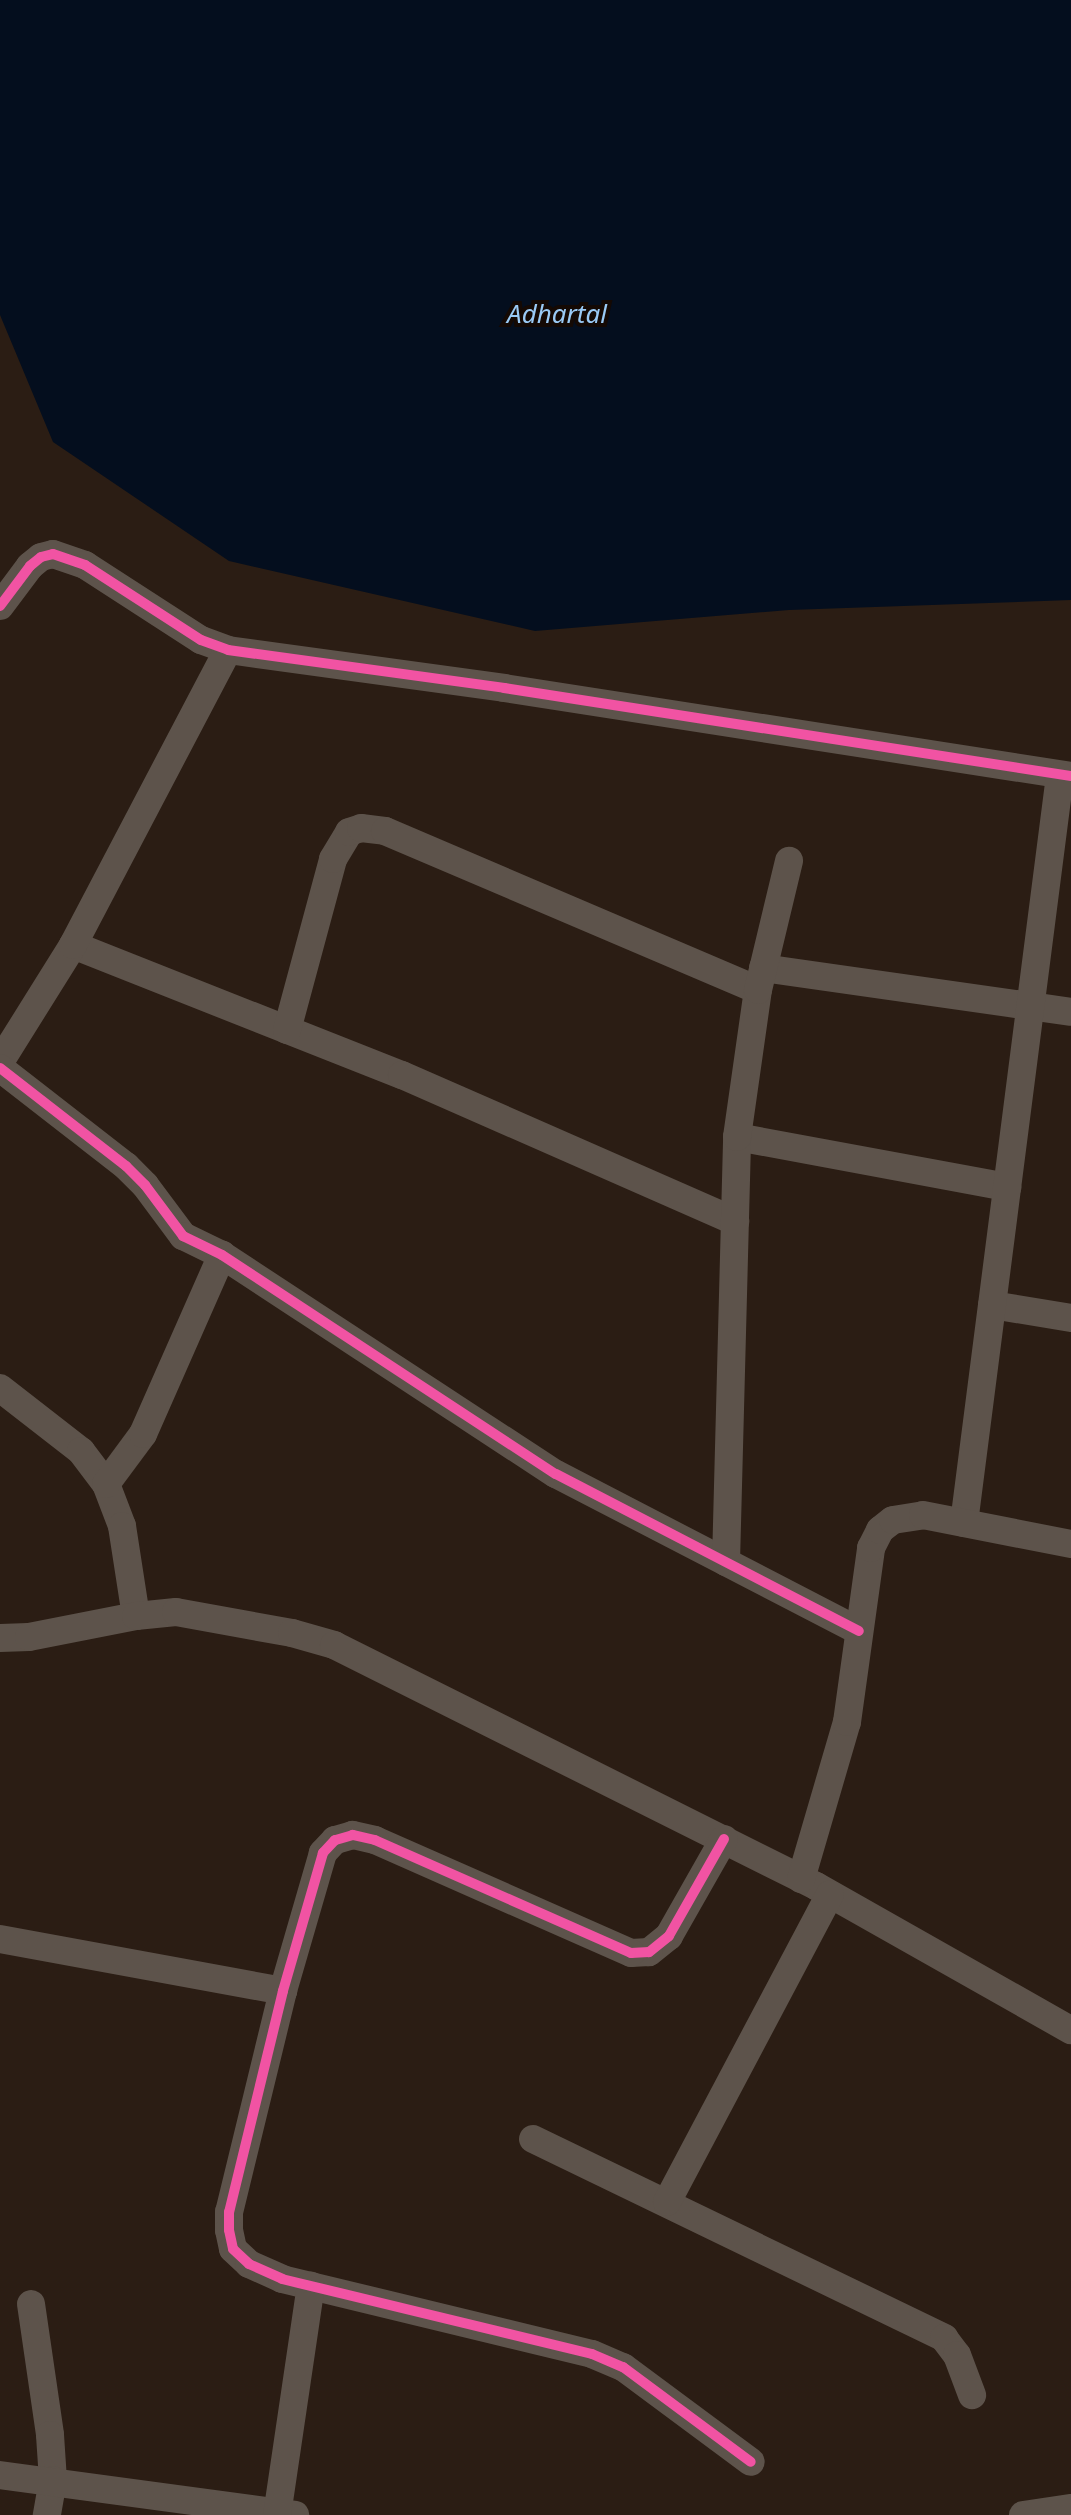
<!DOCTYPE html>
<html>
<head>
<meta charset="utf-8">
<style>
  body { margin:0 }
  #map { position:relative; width:1071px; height:2515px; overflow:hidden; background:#2b1d14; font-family:"Noto Sans",sans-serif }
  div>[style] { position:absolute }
  .water>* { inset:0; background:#040e1e }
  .street>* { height:28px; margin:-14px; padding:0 14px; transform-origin:14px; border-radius:14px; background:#5d534b }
  .cycleway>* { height:10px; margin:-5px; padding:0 5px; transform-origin:5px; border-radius:5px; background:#f153a3 }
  span { translate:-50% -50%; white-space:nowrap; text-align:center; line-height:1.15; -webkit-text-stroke:8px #140904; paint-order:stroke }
  .water-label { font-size:26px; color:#9acaf5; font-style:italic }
</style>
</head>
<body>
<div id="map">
  <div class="water">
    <div style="clip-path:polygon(0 0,1071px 0,1071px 600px,789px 610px,535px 631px,229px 561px,53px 442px,0 315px)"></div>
  </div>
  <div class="street">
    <div style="left:0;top:606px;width:50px;rotate:-53.1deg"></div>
    <div style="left:30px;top:566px;width:14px;rotate:-39deg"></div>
    <div style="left:41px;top:557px;width:12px;rotate:-14deg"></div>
    <div style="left:53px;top:554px;width:34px;rotate:19deg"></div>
    <div style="left:85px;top:565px;width:138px;rotate:32.9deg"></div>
    <div style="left:201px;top:640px;width:29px;rotate:20deg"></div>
    <div style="left:228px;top:650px;width:279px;rotate:7.8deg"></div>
    <div style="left:504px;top:688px;width:574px;rotate:8.82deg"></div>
    <div style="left:73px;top:945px;width:354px;rotate:21.6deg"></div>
    <div style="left:402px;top:1075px;width:364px;rotate:23.7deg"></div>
    <div style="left:763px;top:968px;width:311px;rotate:8.1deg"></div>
    <div style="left:287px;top:1030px;width:177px;rotate:-74.9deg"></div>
    <div style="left:333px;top:859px;width:31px;rotate:-59deg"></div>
    <div style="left:349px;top:832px;width:13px;rotate:-18deg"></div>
    <div style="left:361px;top:828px;width:24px;rotate:7deg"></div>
    <div style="left:385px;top:831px;width:405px;rotate:23.1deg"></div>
    <div style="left:0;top:1062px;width:138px;rotate:-58deg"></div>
    <div style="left:73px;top:945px;width:333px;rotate:-62.3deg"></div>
    <div style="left:0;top:1068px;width:160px;rotate:37.9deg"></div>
    <div style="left:126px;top:1166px;width:27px;rotate:45deg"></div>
    <div style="left:145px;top:1185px;width:64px;rotate:53.3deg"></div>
    <div style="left:183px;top:1236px;width:43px;rotate:26deg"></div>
    <div style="left:222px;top:1255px;width:399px;rotate:33.3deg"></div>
    <div style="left:556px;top:1474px;width:341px;rotate:27.4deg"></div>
    <div style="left:737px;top:1137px;width:275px;rotate:10.5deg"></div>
    <div style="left:992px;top:1305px;width:80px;rotate:9.3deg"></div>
    <div style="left:0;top:1388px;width:103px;rotate:37.9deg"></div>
    <div style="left:81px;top:1451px;width:41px;rotate:52.9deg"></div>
    <div style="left:106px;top:1484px;width:45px;rotate:69.1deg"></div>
    <div style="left:122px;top:1526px;width:91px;rotate:81.2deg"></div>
    <div style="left:106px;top:1484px;width:62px;rotate:-53.5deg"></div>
    <div style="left:143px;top:1434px;width:196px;rotate:-66.2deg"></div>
    <div style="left:964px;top:1523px;width:753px;rotate:-82.68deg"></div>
    <div style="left:726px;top:1562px;width:425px;rotate:-88.5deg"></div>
    <div style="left:737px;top:1137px;width:148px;rotate:-81.9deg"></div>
    <div style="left:758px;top:990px;width:133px;rotate:-76.5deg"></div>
    <div style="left:0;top:1638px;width:29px;rotate:-2deg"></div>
    <div style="left:29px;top:1637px;width:109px;rotate:-11.1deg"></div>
    <div style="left:136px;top:1616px;width:40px;rotate:-5.7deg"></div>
    <div style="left:176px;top:1612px;width:118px;rotate:10.3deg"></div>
    <div style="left:292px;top:1633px;width:44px;rotate:15.9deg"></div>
    <div style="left:334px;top:1645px;width:539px;rotate:26.57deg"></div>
    <div style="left:816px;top:1886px;width:293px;rotate:29.5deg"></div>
    <div style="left:724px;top:1839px;width:112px;rotate:119.6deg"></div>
    <div style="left:669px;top:1936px;width:26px;rotate:141deg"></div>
    <div style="left:649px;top:1952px;width:18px;rotate:177deg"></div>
    <div style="left:631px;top:1953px;width:280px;rotate:-156.2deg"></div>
    <div style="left:375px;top:1840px;width:23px;rotate:-167deg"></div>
    <div style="left:353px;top:1835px;width:19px;rotate:164deg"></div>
    <div style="left:335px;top:1840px;width:18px;rotate:133deg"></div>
    <div style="left:323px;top:1853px;width:144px;rotate:106.2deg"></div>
    <div style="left:283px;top:1991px;width:228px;rotate:103.7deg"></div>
    <div style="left:229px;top:2212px;width:18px;rotate:90deg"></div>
    <div style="left:229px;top:2230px;width:19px;rotate:78deg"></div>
    <div style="left:233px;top:2249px;width:22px;rotate:43deg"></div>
    <div style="left:249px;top:2264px;width:36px;rotate:24deg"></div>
    <div style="left:282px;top:2279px;width:319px;rotate:13.6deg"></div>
    <div style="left:592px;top:2354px;width:34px;rotate:23deg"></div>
    <div style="left:623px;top:2367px;width:159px;rotate:36.6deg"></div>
    <div style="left:801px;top:1879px;width:164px;rotate:-73.7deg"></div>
    <div style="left:847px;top:1722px;width:176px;rotate:-82.1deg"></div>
    <div style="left:871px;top:1548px;width:20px;rotate:-63deg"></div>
    <div style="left:880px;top:1530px;width:16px;rotate:-38deg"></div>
    <div style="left:893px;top:1520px;width:30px;rotate:-9deg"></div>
    <div style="left:923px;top:1515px;width:151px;rotate:11.1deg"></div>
    <div style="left:0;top:1939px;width:288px;rotate:10.4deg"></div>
    <div style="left:533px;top:2139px;width:457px;rotate:25.8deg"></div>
    <div style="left:944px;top:2338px;width:21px;rotate:53deg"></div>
    <div style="left:957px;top:2355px;width:43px;rotate:69.4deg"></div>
    <div style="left:667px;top:2202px;width:348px;rotate:-62.1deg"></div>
    <div style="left:31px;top:2304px;width:132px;rotate:81.7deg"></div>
    <div style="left:50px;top:2435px;width:45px;rotate:86.2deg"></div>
    <div style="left:53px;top:2480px;width:36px;rotate:100deg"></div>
    <div style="left:0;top:2475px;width:298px;rotate:7.7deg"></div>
    <div style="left:277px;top:2515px;width:232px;rotate:-81.6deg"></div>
    <div style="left:1023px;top:2515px;width:49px;rotate:-8.3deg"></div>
  </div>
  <div class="cycleway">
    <div style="left:0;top:606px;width:50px;rotate:-53.1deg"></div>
    <div style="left:30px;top:566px;width:14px;rotate:-39deg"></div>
    <div style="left:41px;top:557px;width:12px;rotate:-14deg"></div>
    <div style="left:53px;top:554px;width:34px;rotate:19deg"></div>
    <div style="left:85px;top:565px;width:138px;rotate:32.9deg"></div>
    <div style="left:201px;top:640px;width:29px;rotate:20deg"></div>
    <div style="left:228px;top:650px;width:279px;rotate:7.8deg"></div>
    <div style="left:504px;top:688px;width:574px;rotate:8.82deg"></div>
    <div style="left:0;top:1068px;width:160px;rotate:37.9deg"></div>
    <div style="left:126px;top:1166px;width:27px;rotate:45deg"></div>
    <div style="left:145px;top:1185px;width:64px;rotate:53.3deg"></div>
    <div style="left:183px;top:1236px;width:43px;rotate:26deg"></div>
    <div style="left:222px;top:1255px;width:399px;rotate:33.3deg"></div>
    <div style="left:556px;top:1474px;width:341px;rotate:27.4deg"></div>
    <div style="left:724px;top:1839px;width:112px;rotate:119.6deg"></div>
    <div style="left:669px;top:1936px;width:26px;rotate:141deg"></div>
    <div style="left:649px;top:1952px;width:18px;rotate:177deg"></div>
    <div style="left:631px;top:1953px;width:280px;rotate:-156.2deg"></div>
    <div style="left:375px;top:1840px;width:23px;rotate:-167deg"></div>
    <div style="left:353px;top:1835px;width:19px;rotate:164deg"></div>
    <div style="left:335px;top:1840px;width:18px;rotate:133deg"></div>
    <div style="left:323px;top:1853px;width:144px;rotate:106.2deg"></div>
    <div style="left:283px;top:1991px;width:228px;rotate:103.7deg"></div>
    <div style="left:229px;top:2212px;width:18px;rotate:90deg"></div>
    <div style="left:229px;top:2230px;width:19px;rotate:78deg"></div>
    <div style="left:233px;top:2249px;width:22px;rotate:43deg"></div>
    <div style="left:249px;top:2264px;width:36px;rotate:24deg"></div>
    <div style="left:282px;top:2279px;width:319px;rotate:13.6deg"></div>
    <div style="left:592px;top:2354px;width:34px;rotate:23deg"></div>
    <div style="left:623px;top:2367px;width:159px;rotate:36.6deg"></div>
  </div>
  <div class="water-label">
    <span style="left:557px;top:314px">Adhartal</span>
  </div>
</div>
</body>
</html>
